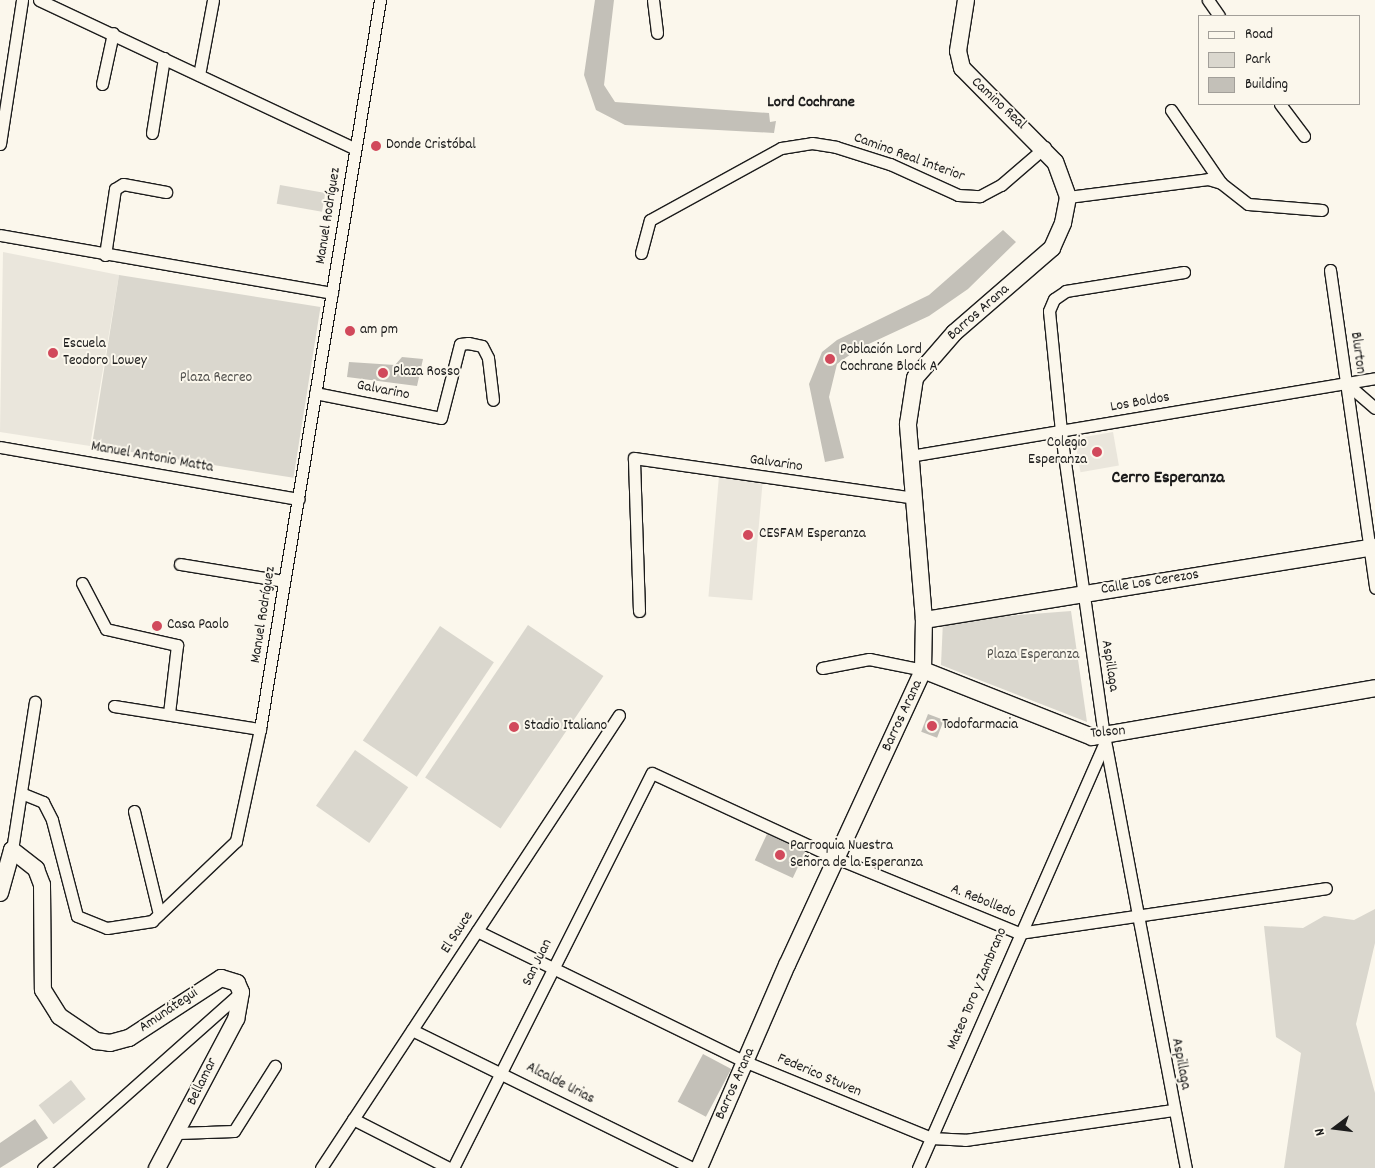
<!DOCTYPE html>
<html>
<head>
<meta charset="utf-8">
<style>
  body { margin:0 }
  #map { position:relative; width:1375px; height:1168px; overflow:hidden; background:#fbf7ec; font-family:Dekko,sans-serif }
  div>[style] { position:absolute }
  .built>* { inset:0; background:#eae6dc; transform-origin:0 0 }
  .green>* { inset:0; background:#dad7ce; transform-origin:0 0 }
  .building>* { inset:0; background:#c3c0b8; transform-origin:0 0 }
  .roads { filter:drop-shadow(1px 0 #1c1c1c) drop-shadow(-1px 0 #1c1c1c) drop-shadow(0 1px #1c1c1c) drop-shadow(0 -1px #1c1c1c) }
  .street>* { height:11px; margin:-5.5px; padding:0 5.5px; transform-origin:5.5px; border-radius:5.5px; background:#fbf7ec }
  .secondary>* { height:16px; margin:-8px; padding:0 8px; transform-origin:8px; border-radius:8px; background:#fbf7ec }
  .dots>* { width:14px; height:14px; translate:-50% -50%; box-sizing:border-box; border:2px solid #fbf7ec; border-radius:50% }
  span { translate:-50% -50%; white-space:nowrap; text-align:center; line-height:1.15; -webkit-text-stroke:4px #fbf7ec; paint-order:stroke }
  .street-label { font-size:15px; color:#1c1c1c }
  .poi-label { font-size:15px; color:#1c1c1c }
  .left { translate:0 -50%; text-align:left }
  .right { translate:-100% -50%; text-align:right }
  .park-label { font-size:15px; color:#555451 }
  .neighbourhood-label { font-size:16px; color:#1c1c1c; font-weight:700 }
  .quarter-label { font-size:18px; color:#1c1c1c; font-weight:700 }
  .legend { position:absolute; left:1198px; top:15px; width:162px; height:90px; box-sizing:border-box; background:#fbf7ec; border:1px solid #a29f99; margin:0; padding:6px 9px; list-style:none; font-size:15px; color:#1c1c1c }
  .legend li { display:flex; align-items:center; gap:10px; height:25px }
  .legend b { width:25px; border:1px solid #a29f99 }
  .north { position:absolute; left:1310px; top:1103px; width:50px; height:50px; -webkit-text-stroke:4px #fbf7ec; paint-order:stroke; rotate:255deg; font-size:14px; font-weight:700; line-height:20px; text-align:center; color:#1c1c1c }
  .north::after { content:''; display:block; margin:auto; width:18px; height:22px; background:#1c1c1c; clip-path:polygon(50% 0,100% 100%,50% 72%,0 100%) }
</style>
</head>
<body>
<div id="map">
  <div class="built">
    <div style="clip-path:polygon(3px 252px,119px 275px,90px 446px,0 432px)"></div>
    <div style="left:1113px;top:432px;width:34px;height:39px;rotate:80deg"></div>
    <div style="left:719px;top:476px;width:44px;height:121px;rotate:5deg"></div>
  </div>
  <div class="green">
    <div style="left:280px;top:185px;width:46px;height:19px;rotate:10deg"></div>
    <div style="left:119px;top:275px;width:204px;height:173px;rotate:9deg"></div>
    <div style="clip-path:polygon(1071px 611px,1087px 722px,941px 665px,943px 621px)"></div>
    <div style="left:528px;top:625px;width:91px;height:184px;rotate:34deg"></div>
    <div style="left:440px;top:626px;width:65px;height:138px;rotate:34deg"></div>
    <div style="left:355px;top:750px;width:65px;height:68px;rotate:35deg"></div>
    <div style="clip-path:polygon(1375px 909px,1375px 943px,1356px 1024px,1375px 1093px,1375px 1168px,1284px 1168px,1301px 1053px,1276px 1037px,1264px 926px,1303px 928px,1324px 916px,1354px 920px)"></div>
    <div style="left:71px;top:1080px;width:24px;height:41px;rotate:52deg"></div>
  </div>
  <div class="building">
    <div style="clip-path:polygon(595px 0,614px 0,604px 85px,615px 102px,769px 113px,770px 122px,776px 121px,774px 133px,625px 125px,596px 110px,584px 75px)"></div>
    <div style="clip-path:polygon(1003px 230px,1016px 242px,968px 289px,929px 316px,858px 349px,837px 364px,829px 397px,844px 458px,825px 462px,809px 384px,822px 352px,837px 340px,929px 295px)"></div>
    <div style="clip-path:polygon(402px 357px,423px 359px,417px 386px,347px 377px,349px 362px,395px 365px)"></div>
    <div style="left:928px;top:714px;width:17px;height:19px;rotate:21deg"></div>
    <div style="left:767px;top:834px;width:42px;height:29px;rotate:25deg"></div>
    <div style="left:703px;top:1054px;width:32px;height:54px;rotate:28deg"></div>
    <div style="clip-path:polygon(35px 1119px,48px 1138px,0 1168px,0 1143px)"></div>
  </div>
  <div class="roads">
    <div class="street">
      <div style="left:39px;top:0;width:349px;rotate:25.2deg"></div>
      <div style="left:653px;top:0;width:33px;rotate:83deg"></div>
      <div style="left:1208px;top:0;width:19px;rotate:55deg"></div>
      <div style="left:199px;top:75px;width:76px;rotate:-79.4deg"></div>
      <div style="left:102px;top:84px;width:52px;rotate:-77.8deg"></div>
      <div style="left:1280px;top:104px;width:40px;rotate:53deg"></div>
      <div style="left:1171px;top:110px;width:88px;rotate:55.6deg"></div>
      <div style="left:152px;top:133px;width:76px;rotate:-80.9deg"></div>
      <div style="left:0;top:144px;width:146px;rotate:-81.3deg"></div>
      <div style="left:1068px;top:197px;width:141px;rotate:-7.3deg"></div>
      <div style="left:1208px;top:179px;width:14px;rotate:17deg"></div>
      <div style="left:1221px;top:183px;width:34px;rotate:38deg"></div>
      <div style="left:1248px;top:204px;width:74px;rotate:4.6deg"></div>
      <div style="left:0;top:235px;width:337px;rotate:9.9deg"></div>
      <div style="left:641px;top:253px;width:34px;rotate:-75deg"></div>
      <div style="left:650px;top:220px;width:149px;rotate:-28.8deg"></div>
      <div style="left:781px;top:148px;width:31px;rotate:-9deg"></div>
      <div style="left:812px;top:143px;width:24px;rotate:9deg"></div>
      <div style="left:836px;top:147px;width:57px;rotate:17.5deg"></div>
      <div style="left:890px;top:164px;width:75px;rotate:24.5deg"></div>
      <div style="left:958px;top:195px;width:22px;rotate:3deg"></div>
      <div style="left:980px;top:196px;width:24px;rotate:-28deg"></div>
      <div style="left:1001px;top:185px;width:58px;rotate:-40.8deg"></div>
      <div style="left:105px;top:255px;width:67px;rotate:-81.4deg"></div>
      <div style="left:115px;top:189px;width:9px;rotate:-32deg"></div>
      <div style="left:123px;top:184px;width:44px;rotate:10.5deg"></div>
      <div style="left:1330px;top:270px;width:321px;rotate:81.9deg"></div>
      <div style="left:1184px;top:272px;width:120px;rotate:170.9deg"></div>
      <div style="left:1066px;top:291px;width:14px;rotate:146deg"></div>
      <div style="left:1054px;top:299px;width:13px;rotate:113deg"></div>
      <div style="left:1049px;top:311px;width:131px;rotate:84.3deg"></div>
      <div style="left:1062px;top:441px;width:297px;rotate:81.9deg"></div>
      <div style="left:1104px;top:735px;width:441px;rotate:79.3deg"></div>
      <div style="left:1346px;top:383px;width:38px;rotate:41deg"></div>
      <div style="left:315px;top:393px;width:128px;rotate:11.2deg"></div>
      <div style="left:441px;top:418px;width:76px;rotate:-75.6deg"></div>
      <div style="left:460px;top:344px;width:8px;rotate:-7deg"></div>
      <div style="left:468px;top:343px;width:14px;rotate:12deg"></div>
      <div style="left:482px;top:346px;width:13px;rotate:63deg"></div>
      <div style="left:488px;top:358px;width:42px;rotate:83.2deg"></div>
      <div style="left:0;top:447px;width:303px;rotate:9.9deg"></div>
      <div style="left:910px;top:456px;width:471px;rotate:-9.5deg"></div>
      <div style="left:180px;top:564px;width:105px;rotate:9.3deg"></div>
      <div style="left:82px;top:583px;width:52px;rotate:62.4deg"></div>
      <div style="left:106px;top:629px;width:73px;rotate:12.7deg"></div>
      <div style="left:177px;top:645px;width:68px;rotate:96.7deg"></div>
      <div style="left:639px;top:611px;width:153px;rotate:-91.9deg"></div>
      <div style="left:634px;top:458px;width:283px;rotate:8.1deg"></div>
      <div style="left:822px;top:668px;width:48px;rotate:-10.8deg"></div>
      <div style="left:869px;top:659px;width:55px;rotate:11.5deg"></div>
      <div style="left:114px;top:706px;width:148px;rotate:9deg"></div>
      <div style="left:21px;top:793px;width:24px;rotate:22deg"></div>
      <div style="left:43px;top:802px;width:20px;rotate:63deg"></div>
      <div style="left:52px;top:820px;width:99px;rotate:75.4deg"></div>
      <div style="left:77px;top:916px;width:32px;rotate:22deg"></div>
      <div style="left:107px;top:928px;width:46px;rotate:-8.8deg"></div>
      <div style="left:152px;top:921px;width:116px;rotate:-43.6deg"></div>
      <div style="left:236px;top:841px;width:115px;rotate:-77.9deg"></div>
      <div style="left:260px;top:729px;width:739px;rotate:-80.65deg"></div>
      <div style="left:134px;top:811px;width:106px;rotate:76.4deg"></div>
      <div style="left:12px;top:850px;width:150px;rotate:-81.2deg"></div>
      <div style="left:477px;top:931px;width:299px;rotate:26deg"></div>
      <div style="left:746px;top:1062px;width:200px;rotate:22.3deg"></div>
      <div style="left:931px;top:1138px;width:34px;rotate:3deg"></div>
      <div style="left:965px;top:1140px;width:210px;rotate:-8.2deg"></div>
      <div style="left:412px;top:1030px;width:313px;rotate:26.2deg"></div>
      <div style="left:353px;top:1119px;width:108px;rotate:27deg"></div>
      <div style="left:178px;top:1133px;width:56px;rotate:-2deg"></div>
      <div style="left:234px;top:1131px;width:77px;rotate:-57.8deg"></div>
      <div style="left:43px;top:1168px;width:265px;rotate:-41.6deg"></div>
      <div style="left:321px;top:1168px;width:542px;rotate:-56.66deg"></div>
      <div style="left:453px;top:1168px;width:442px;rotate:-63.3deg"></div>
      <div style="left:652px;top:773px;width:203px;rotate:24.8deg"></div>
      <div style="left:836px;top:858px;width:198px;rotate:22.3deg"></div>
      <div style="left:1019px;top:933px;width:310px;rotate:-8.3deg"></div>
      <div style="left:918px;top:1168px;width:465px;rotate:-66.3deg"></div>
    </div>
    <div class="secondary">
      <div style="left:924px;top:620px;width:457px;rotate:-9.2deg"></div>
      <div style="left:923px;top:670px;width:182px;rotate:21.6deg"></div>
      <div style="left:1092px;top:737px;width:287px;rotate:-9.8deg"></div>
      <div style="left:0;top:893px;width:45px;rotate:-74.4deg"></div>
      <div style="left:12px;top:850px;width:31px;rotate:38deg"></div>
      <div style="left:36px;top:869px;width:17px;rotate:69deg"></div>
      <div style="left:42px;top:885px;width:105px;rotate:89.5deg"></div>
      <div style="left:43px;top:990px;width:31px;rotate:58deg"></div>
      <div style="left:59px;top:1016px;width:45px;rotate:34deg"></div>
      <div style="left:96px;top:1041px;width:14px;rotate:8deg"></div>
      <div style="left:110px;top:1043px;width:20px;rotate:-15deg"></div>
      <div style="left:129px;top:1038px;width:110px;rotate:-33.1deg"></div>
      <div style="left:221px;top:978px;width:17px;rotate:17deg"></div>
      <div style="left:237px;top:983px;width:10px;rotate:66deg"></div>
      <div style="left:241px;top:992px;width:27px;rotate:100deg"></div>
      <div style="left:236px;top:1019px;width:169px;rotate:117.9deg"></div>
      <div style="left:699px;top:1168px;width:221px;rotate:-66.6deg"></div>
      <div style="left:787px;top:965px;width:325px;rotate:-65.2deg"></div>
      <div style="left:923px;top:670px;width:50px;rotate:-88.9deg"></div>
      <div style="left:924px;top:620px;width:197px;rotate:-94.7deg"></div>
      <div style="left:908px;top:424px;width:47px;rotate:-81.3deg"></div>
      <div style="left:915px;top:378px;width:60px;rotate:-49.1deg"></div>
      <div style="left:954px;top:333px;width:130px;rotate:-40.9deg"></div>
      <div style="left:1052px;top:248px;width:27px;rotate:-66deg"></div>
      <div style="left:1063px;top:223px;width:26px;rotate:-79deg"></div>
      <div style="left:1068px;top:197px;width:37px;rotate:-110deg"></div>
      <div style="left:1055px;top:162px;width:132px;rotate:-134.7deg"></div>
      <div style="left:962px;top:68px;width:17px;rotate:-103deg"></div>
      <div style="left:958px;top:51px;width:52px;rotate:-81.1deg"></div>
    </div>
  </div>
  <div class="dots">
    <div style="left:376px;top:146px;background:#d1495b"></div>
    <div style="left:350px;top:331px;background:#d1495b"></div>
    <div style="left:53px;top:353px;background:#d1495b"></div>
    <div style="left:830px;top:359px;background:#d1495b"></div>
    <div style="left:383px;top:373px;background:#d1495b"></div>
    <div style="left:1097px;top:452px;background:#d1495b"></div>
    <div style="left:748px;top:535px;background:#d1495b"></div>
    <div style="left:157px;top:626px;background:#d1495b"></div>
    <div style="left:932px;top:726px;background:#d1495b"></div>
    <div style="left:514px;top:727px;background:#d1495b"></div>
    <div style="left:780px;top:855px;background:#d1495b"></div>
  </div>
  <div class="street-label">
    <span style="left:998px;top:104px;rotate:43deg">Camino Real</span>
    <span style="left:909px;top:158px;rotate:20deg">Camino Real Interior</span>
    <span style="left:329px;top:216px;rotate:-81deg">Manuel Rodríguez</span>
    <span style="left:979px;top:313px;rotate:-41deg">Barros Arana</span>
    <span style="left:1357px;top:353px;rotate:82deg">Blurton</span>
    <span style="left:383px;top:391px;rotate:11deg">Galvarino</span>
    <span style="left:1140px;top:403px;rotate:-10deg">Los Boldos</span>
    <span style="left:152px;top:458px;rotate:10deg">Manuel Antonio Matta</span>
    <span style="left:776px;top:464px;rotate:8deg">Galvarino</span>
    <span style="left:1150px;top:583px;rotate:-9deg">Calle Los Cerezos</span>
    <span style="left:264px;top:615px;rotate:-81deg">Manuel Rodríguez</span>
    <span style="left:1109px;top:666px;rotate:81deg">Aspillaga</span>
    <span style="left:903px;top:716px;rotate:-65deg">Barros Arana</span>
    <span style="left:1108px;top:733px;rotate:-5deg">Tolson</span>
    <span style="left:983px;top:902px;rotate:22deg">A. Rebolledo</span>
    <span style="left:458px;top:933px;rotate:-57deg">El Sauce</span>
    <span style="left:538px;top:963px;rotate:-64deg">San Juan</span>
    <span style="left:978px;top:989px;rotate:-67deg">Mateo Toro y Zambrano</span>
    <span style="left:169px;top:1011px;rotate:-34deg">Amunátegui</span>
    <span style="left:1180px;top:1064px;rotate:79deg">Aspillaga</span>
    <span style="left:819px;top:1076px;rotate:23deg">Federico Stuven</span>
    <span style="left:203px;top:1082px;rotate:-64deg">Bellamar</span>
    <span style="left:560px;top:1084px;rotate:27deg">Alcalde Urias</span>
    <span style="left:736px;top:1084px;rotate:-66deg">Barros Arana</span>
  </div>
  <div class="poi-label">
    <span class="left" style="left:386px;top:146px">Donde Cristóbal</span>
    <span class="left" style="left:360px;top:331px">am pm</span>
    <span class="left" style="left:63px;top:353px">Escuela<br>Teodoro Lowey</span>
    <span class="left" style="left:840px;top:359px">Población Lord<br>Cochrane Block A</span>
    <span class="left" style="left:393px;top:373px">Plaza Rosso</span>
    <span class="right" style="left:1087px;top:452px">Colegio<br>Esperanza</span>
    <span class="left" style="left:759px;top:535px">CESFAM Esperanza</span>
    <span class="left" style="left:167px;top:626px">Casa Paolo</span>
    <span class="left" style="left:942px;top:726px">Todofarmacia</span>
    <span class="left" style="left:524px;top:727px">Stadio Italiano</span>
    <span class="left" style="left:790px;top:855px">Parroquia Nuestra<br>Señora de la Esperanza</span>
  </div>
  <div class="park-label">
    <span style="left:216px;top:379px">Plaza Recreo</span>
    <span style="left:1033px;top:656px">Plaza Esperanza</span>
  </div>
  <div class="neighbourhood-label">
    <span style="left:811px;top:103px">Lord Cochrane</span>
  </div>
  <div class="quarter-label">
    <span style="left:1168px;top:479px">Cerro Esperanza</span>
  </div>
  <ul class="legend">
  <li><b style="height:6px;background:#fbf7ec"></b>Road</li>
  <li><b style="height:14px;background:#dad7ce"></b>Park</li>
  <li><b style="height:14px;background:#c3c0b8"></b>Building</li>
  </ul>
  <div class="north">N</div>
</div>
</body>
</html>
